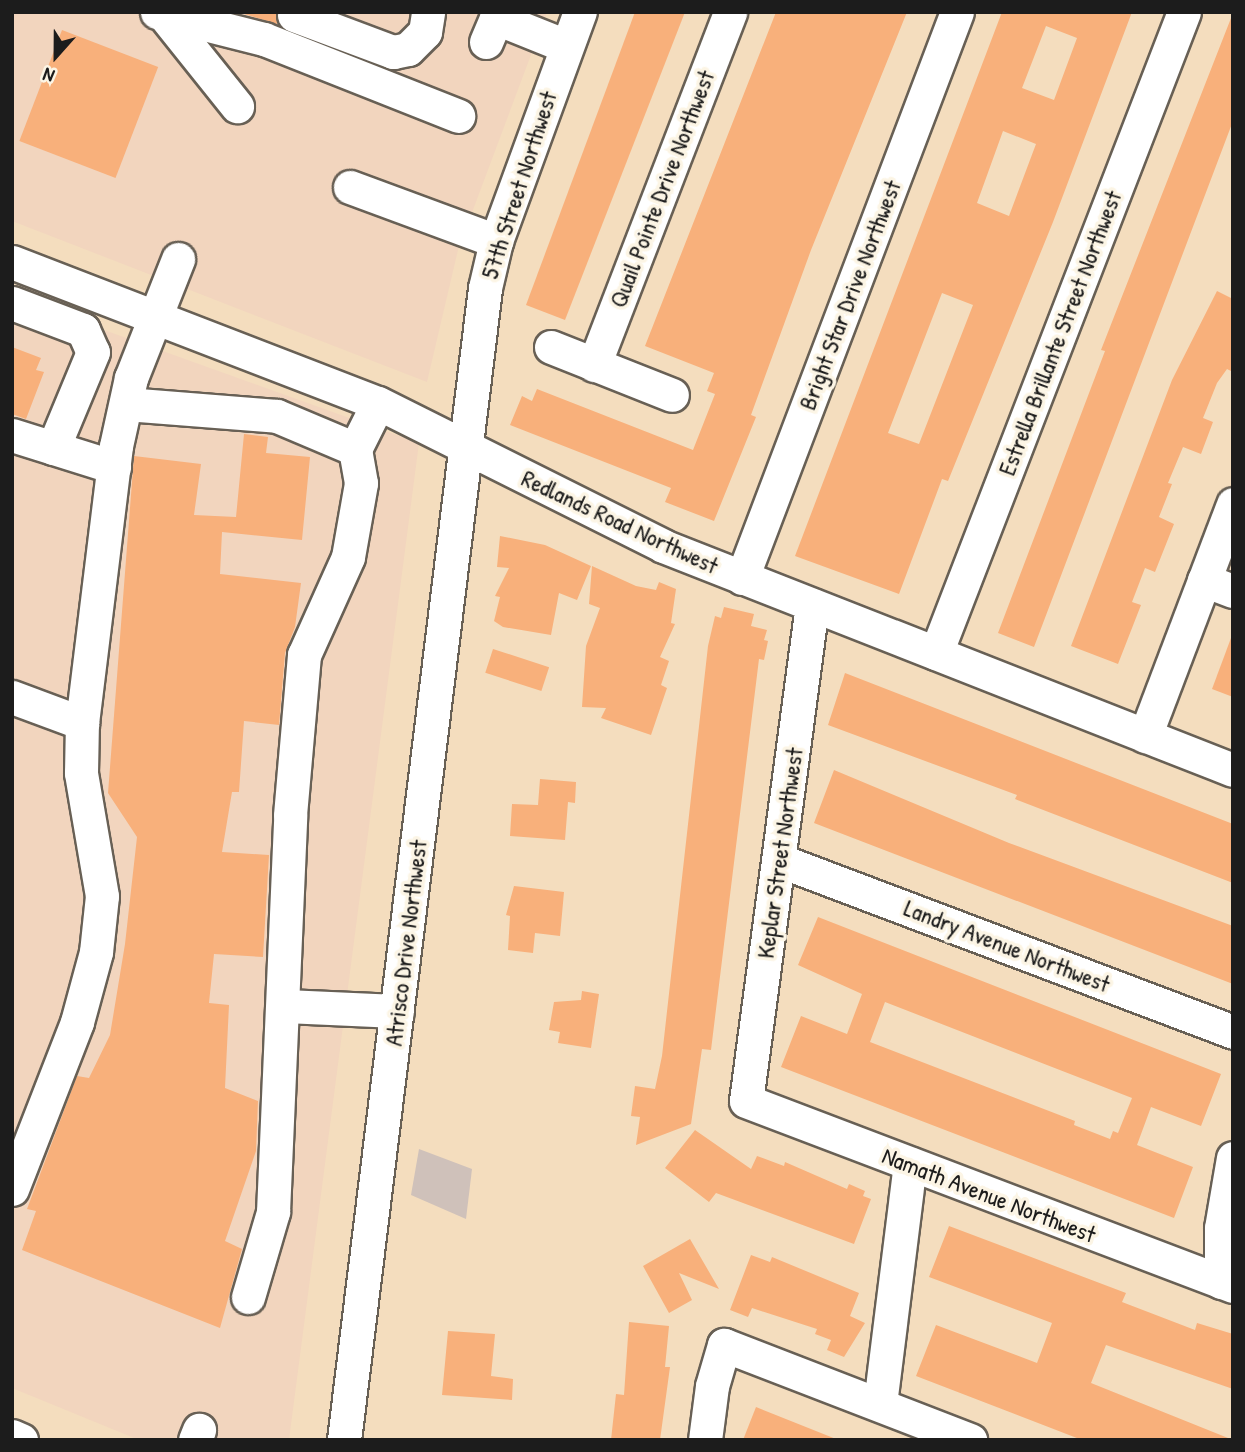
<!DOCTYPE html>
<html>
<head>
<meta charset="utf-8">
<style>
  body { margin:0 }
  #map { position:relative; width:1245px; height:1452px; overflow:hidden; background:#f4ddbe; font-family:"Patrick Hand",sans-serif }
  div>[style] { position:absolute }
  .built>* { inset:0; background:#f2d5be }
  .industrial>* { inset:0; background:#cfc1ba }
  .building>* { inset:0; background:#f8b07b; transform-origin:0 0 }
  .roads { filter:drop-shadow(2px 0 #686055) drop-shadow(-2px 0 #686055) drop-shadow(0 2px #686055) drop-shadow(0 -2px #686055) }
  .minor>* { height:33px; margin:-16.5px; padding:0 16.5px; transform-origin:16.5px; border-radius:16.5px; background:#fff }
  span { translate:-50% -50%; white-space:nowrap; text-align:center; line-height:1.15; -webkit-text-stroke:7px #fcf5e5; paint-order:stroke }
  .street-label { font-size:24px; color:#1c1c1c }
  .frame { position:absolute; inset:0; border:14px solid #1c1c1c; pointer-events:none }
  .north { position:absolute; left:21px; top:21px; width:70px; height:70px; -webkit-text-stroke:5px #fcf5e5; paint-order:stroke; rotate:201deg; font-size:19px; font-weight:700; line-height:28px; text-align:center; color:#1c1c1c }
  .north::after { content:''; display:block; margin:auto; width:24px; height:32px; background:#1c1c1c; clip-path:polygon(50% 0,100% 100%,50% 72%,0 100%) }
</style>
</head>
<body>
<div id="map">
  <div class="built">
    <div style="clip-path:polygon(12px 12px,547px 12px,458px 250px,427px 382px,12px 221px)"></div>
    <div style="clip-path:polygon(12px 297px,419px 443px,289px 1440px,139px 1440px,12px 1388px)"></div>
  </div>
  <div class="industrial">
    <div style="clip-path:polygon(419px 1149px,472px 1169px,466px 1219px,411px 1195px)"></div>
  </div>
  <div class="building">
    <div style="clip-path:polygon(276px 12px,277px 24px,241px 13px,241px 12px)"></div>
    <div style="clip-path:polygon(635px 12px,685px 12px,565px 320px,526px 305px)"></div>
    <div style="clip-path:polygon(776px 12px,907px 12px,811px 250px,751px 415px,756px 417px,714px 521px,665px 502px,671px 488px,510px 425px,522px 396px,532px 401px,537px 389px,693px 450px,715px 394px,707px 391px,714px 373px,645px 346px)"></div>
    <div style="clip-path:polygon(evenodd,1002px 12px,1132px 12px,1053px 222px,948px 481px,942px 479px,899px 594px,795px 556px,1002px 12px,1046px 26px,1077px 38px,1054px 100px,1022px 88px,1046px 26px,1002px 12px,1003px 131px,1036px 144px,1009px 216px,977px 203px,1003px 131px,1002px 12px,942px 293px,973px 305px,919px 444px,888px 433px,942px 293px)"></div>
    <div style="clip-path:polygon(1233px 13px,1233px 121px,1034px 647px,998px 633px,1105px 351px,1101px 350px)"></div>
    <div style="left:62px;top:30px;width:103px;height:119px;rotate:21deg"></div>
    <div style="clip-path:polygon(1217px 291px,1233px 299px,1233px 372px,1227px 369px,1217px 383px,1203px 418px,1213px 422px,1201px 454px,1183px 447px,1168px 483px,1172px 484px,1159px 517px,1174px 524px,1155px 572px,1145px 568px,1132px 602px,1141px 605px,1118px 664px,1071px 646px,1172px 380px)"></div>
    <div style="clip-path:polygon(12px 347px,41px 358px,36px 370px,44px 372px,26px 419px,12px 414px)"></div>
    <div style="clip-path:polygon(244px 434px,268px 437px,266px 453px,310px 457px,302px 540px,222px 532px,220px 574px,301px 583px,295px 627px,285px 653px,279px 725px,244px 721px,239px 792px,232px 792px,222px 852px,269px 855px,263px 957px,214px 954px,209px 1003px,229px 1005px,225px 1088px,258px 1101px,256px 1151px,225px 1241px,242px 1249px,220px 1328px,22px 1250px,36px 1211px,27px 1209px,77px 1076px,89px 1078px,110px 1035px,125px 944px,137px 837px,108px 793px,134px 456px,201px 464px,194px 515px,236px 517px)"></div>
    <div style="clip-path:polygon(500px 536px,545px 545px,591px 566px,577px 600px,559px 593px,551px 635px,503px 627px,494px 621px,500px 597px,495px 596px,509px 568px,497px 567px)"></div>
    <div style="clip-path:polygon(592px 566px,636px 586px,656px 590px,659px 582px,676px 589px,671px 623px,675px 624px,660px 657px,669px 661px,661px 685px,667px 688px,651px 735px,601px 718px,606px 708px,582px 707px,586px 646px,600px 608px,589px 604px)"></div>
    <div style="clip-path:polygon(724px 607px,754px 614px,751px 626px,767px 630px,764px 640px,768px 641px,764px 660px,759px 659px,711px 1050px,702px 1049px,691px 1124px,636px 1145px,640px 1117px,631px 1116px,635px 1086px,655px 1089px,662px 1056px,708px 646px,715px 616px,721px 618px)"></div>
    <div style="clip-path:polygon(1231px 638px,1233px 639px,1233px 697px,1212px 689px)"></div>
    <div style="left:493px;top:649px;width:59px;height:25px;rotate:18deg"></div>
    <div style="clip-path:polygon(845px 673px,1233px 824px,1233px 883px,1015px 799px,1017px 795px,828px 725px)"></div>
    <div style="clip-path:polygon(834px 770px,1009px 843px,1233px 926px,1233px 984px,814px 823px)"></div>
    <div style="clip-path:polygon(540px 779px,576px 782px,575px 803px,568px 802px,565px 840px,510px 836px,512px 804px,538px 805px)"></div>
    <div style="clip-path:polygon(514px 886px,564px 892px,560px 936px,535px 933px,533px 953px,508px 950px,510px 916px,506px 915px)"></div>
    <div style="clip-path:polygon(evenodd,818px 917px,1221px 1074px,1201px 1126px,1151px 1107px,1137px 1145px,1193px 1167px,1174px 1218px,781px 1067px,801px 1016px,847px 1034px,862px 994px,798px 965px,818px 917px,885px 1002px,1132px 1098px,1118px 1133px,1113px 1131px,1110px 1139px,1074px 1125px,1075px 1121px,870px 1042px,885px 1002px)"></div>
    <div style="clip-path:polygon(582px 991px,599px 994px,591px 1048px,558px 1043px,560px 1032px,549px 1030px,554px 1002px,581px 1000px)"></div>
    <div style="clip-path:polygon(695px 1130px,751px 1169px,757px 1156px,784px 1166px,785px 1162px,847px 1189px,849px 1184px,865px 1191px,863px 1196px,871px 1199px,854px 1244px,716px 1193px,709px 1202px,665px 1168px)"></div>
    <div style="clip-path:polygon(949px 1226px,1126px 1293px,1122px 1302px,1195px 1330px,1197px 1323px,1233px 1334px,1233px 1389px,1106px 1345px,1091px 1383px,1233px 1440px,1082px 1440px,916px 1376px,936px 1325px,1037px 1363px,1052px 1323px,929px 1277px)"></div>
    <div style="clip-path:polygon(690px 1239px,719px 1289px,679px 1273px,692px 1300px,669px 1313px,643px 1266px)"></div>
    <div style="clip-path:polygon(751px 1255px,770px 1262px,772px 1257px,859px 1293px,850px 1316px,865px 1323px,844px 1357px,827px 1350px,831px 1340px,815px 1334px,817px 1329px,752px 1308px,748px 1317px,730px 1310px)"></div>
    <div style="clip-path:polygon(629px 1322px,669px 1326px,665px 1367px,670px 1367px,660px 1440px,611px 1440px,616px 1394px,624px 1395px)"></div>
    <div style="clip-path:polygon(448px 1331px,495px 1334px,491px 1376px,513px 1379px,512px 1400px,442px 1395px)"></div>
    <div style="clip-path:polygon(756px 1407px,836px 1439px,835px 1440px,743px 1440px)"></div>
  </div>
  <div class="roads">
    <div class="minor">
      <div style="left:157px;top:12px;width:110px;rotate:14.2deg"></div>
      <div style="left:264px;top:39px;width:209px;rotate:21.6deg"></div>
      <div style="left:164px;top:15px;width:117px;rotate:51.3deg"></div>
      <div style="left:294px;top:15px;width:106px;rotate:20.5deg"></div>
      <div style="left:393px;top:52px;width:15px;rotate:-11deg"></div>
      <div style="left:408px;top:49px;width:24px;rotate:-45deg"></div>
      <div style="left:425px;top:32px;width:20px;rotate:-81deg"></div>
      <div style="left:486px;top:42px;width:26px;rotate:-67deg"></div>
      <div style="left:496px;top:18px;width:75px;rotate:21.8deg"></div>
      <div style="left:350px;top:187px;width:156px;rotate:20.3deg"></div>
      <div style="left:12px;top:262px;width:392px;rotate:21.1deg"></div>
      <div style="left:378px;top:403px;width:319px;rotate:26.6deg"></div>
      <div style="left:663px;top:546px;width:612px;rotate:21.45deg"></div>
      <div style="left:12px;top:303px;width:76px;rotate:20.8deg"></div>
      <div style="left:83px;top:330px;width:24px;rotate:66deg"></div>
      <div style="left:93px;top:352px;width:104px;rotate:112.6deg"></div>
      <div style="left:551px;top:347px;width:130px;rotate:21.6deg"></div>
      <div style="left:594px;top:365px;width:378px;rotate:-68.9deg"></div>
      <div style="left:126px;top:404px;width:151px;rotate:4.5deg"></div>
      <div style="left:277px;top:416px;width:85px;rotate:22.9deg"></div>
      <div style="left:12px;top:435px;width:107px;rotate:17.4deg"></div>
      <div style="left:742px;top:578px;width:605px;rotate:-69.2deg"></div>
      <div style="left:1204px;top:580px;width:31px;rotate:21deg"></div>
      <div style="left:812px;top:605px;width:500px;rotate:97.58deg"></div>
      <div style="left:746px;top:1101px;width:521px;rotate:20.8deg"></div>
      <div style="left:936px;top:653px;width:687px;rotate:-68.85deg"></div>
      <div style="left:12px;top:697px;width:75px;rotate:20.4deg"></div>
      <div style="left:1145px;top:736px;width:248px;rotate:-69.2deg"></div>
      <div style="left:781px;top:861px;width:483px;rotate:20.7deg"></div>
      <div style="left:285px;top:1006px;width:112px;rotate:2.6deg"></div>
      <div style="left:12px;top:1189px;width:179px;rotate:-68.7deg"></div>
      <div style="left:77px;top:1022px;width:73px;rotate:-74.8deg"></div>
      <div style="left:96px;top:952px;width:56px;rotate:-83.9deg"></div>
      <div style="left:102px;top:896px;width:125px;rotate:-99.7deg"></div>
      <div style="left:81px;top:773px;width:50px;rotate:-88.9deg"></div>
      <div style="left:82px;top:723px;width:279px;rotate:-83deg"></div>
      <div style="left:116px;top:446px;width:70px;rotate:-77.6deg"></div>
      <div style="left:131px;top:378px;width:128px;rotate:-68.4deg"></div>
      <div style="left:1221px;top:1282px;width:54px;rotate:-90deg"></div>
      <div style="left:1221px;top:1228px;width:71px;rotate:-80.3deg"></div>
      <div style="left:248px;top:1297px;width:89px;rotate:-73.6deg"></div>
      <div style="left:273px;top:1212px;width:397px;rotate:-87.5deg"></div>
      <div style="left:290px;top:815px;width:161px;rotate:-85deg"></div>
      <div style="left:304px;top:655px;width:107px;rotate:-65.8deg"></div>
      <div style="left:348px;top:557px;width:75px;rotate:-80deg"></div>
      <div style="left:361px;top:483px;width:35px;rotate:-100deg"></div>
      <div style="left:355px;top:449px;width:51px;rotate:-63.4deg"></div>
      <div style="left:880px;top:1404px;width:242px;rotate:-82.9deg"></div>
      <div style="left:12px;top:1436px;width:10px;rotate:24deg"></div>
      <div style="left:195px;top:1440px;width:11px;rotate:-68deg"></div>
      <div style="left:344px;top:1440px;width:1161px;rotate:-83.02deg"></div>
      <div style="left:485px;top:288px;width:48px;rotate:-76.8deg"></div>
      <div style="left:496px;top:241px;width:244px;rotate:-69.9deg"></div>
      <div style="left:705px;top:1440px;width:54px;rotate:-82.6deg"></div>
      <div style="left:712px;top:1386px;width:43px;rotate:-73.7deg"></div>
      <div style="left:724px;top:1345px;width:264px;rotate:21.1deg"></div>
    </div>
  </div>
  <div class="street-label">
    <span style="left:519px;top:185px;rotate:-72deg">57th Street Northwest</span>
    <span style="left:662px;top:189px;rotate:-69deg">Quail Pointe Drive Northwest</span>
    <span style="left:850px;top:295px;rotate:-69deg">Bright Star Drive Northwest</span>
    <span style="left:1060px;top:333px;rotate:-69deg">Estrella Brillante Street Northwest</span>
    <span style="left:620px;top:522px;rotate:25deg">Redlands Road Northwest</span>
    <span style="left:780px;top:853px;rotate:-82deg">Keplar Street Northwest</span>
    <span style="left:406px;top:943px;rotate:-83deg">Atrisco Drive Northwest</span>
    <span style="left:1007px;top:946px;rotate:21deg">Landry Avenue Northwest</span>
    <span style="left:989px;top:1195px;rotate:21deg">Namath Avenue Northwest</span>
  </div>
  <div class="frame"></div>
  <div class="north">N</div>
</div>
</body>
</html>
